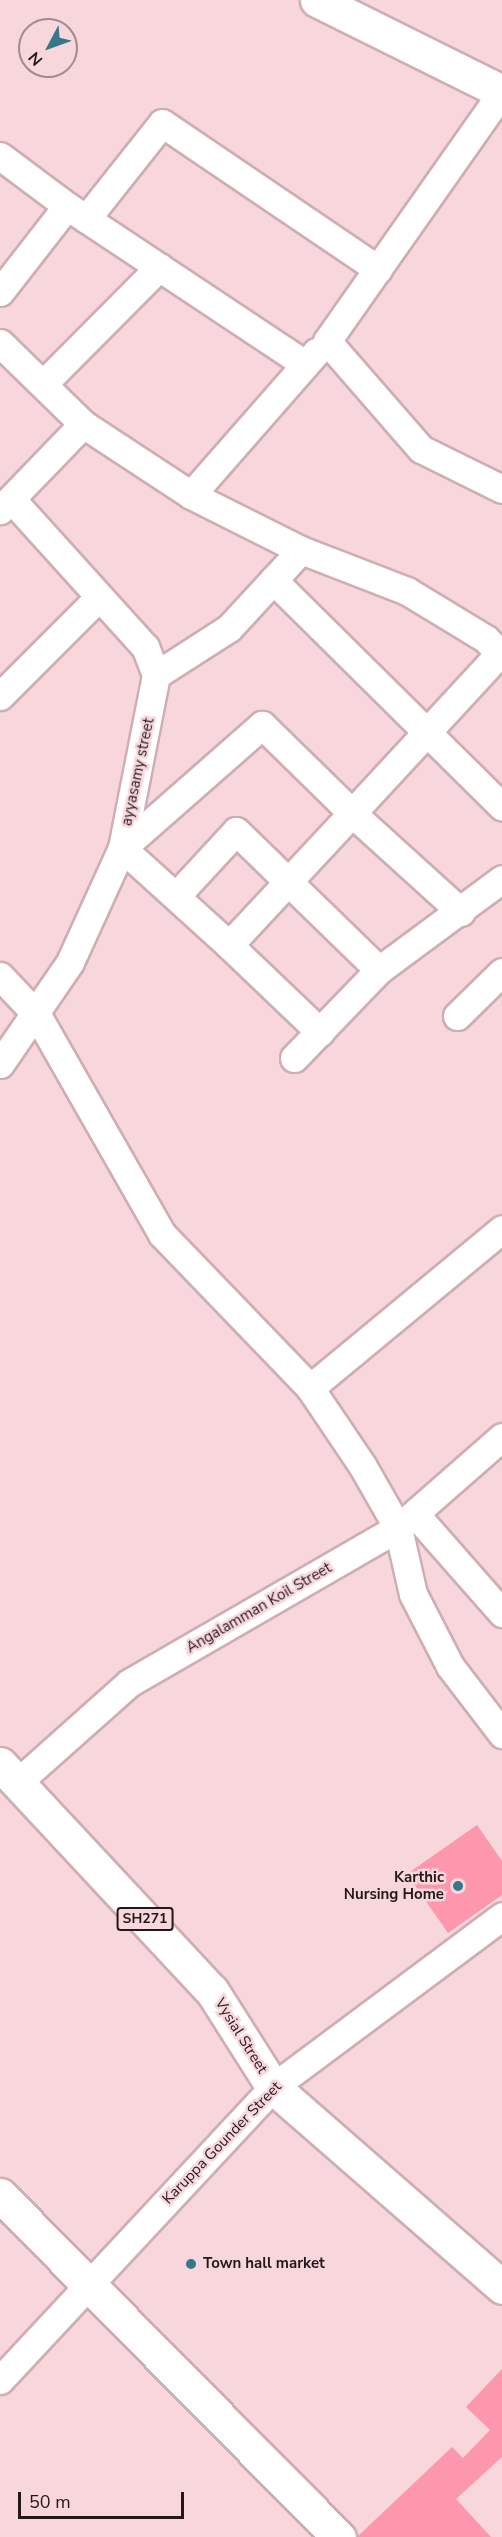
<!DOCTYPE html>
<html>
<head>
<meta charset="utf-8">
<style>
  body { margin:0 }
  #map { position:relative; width:502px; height:2537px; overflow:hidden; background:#f7d7dc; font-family:"Nunito Sans",sans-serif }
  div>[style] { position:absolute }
  .building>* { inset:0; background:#fc97ad }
  .roads { filter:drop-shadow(2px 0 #ceaeb4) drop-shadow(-2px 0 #ceaeb4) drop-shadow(0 2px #ceaeb4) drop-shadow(0 -2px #ceaeb4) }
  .minor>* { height:27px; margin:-13.5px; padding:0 13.5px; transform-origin:13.5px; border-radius:13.5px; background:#fff }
  .major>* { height:33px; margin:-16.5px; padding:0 16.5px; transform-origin:16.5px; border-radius:16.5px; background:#fff }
  .dots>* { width:16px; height:16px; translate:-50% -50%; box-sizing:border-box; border:3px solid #f7d7dc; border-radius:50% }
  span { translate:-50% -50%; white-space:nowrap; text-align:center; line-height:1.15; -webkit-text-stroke:5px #f7d7dc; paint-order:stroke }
  .shield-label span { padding:2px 4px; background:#f7d7dc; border:2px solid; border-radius:4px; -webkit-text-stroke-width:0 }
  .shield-label { font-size:14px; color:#221719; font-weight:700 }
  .street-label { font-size:15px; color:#221719 }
  .poi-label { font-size:15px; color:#221719; font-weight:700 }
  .right { translate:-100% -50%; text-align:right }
  .left { translate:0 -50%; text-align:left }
  .north { position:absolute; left:18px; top:18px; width:60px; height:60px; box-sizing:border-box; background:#f7d7dc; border:2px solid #a28a8e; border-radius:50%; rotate:229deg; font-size:16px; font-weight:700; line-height:24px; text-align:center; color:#221719 }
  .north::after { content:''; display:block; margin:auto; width:21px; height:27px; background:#357889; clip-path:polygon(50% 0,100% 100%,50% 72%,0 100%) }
  .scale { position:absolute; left:18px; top:2492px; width:166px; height:27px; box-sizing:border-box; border:3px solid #221719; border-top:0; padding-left:8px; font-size:18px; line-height:21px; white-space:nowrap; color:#221719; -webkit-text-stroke:4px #f7d7dc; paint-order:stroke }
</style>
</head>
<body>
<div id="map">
  <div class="building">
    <div style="clip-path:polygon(477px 1825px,502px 1861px,502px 1895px,448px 1933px,407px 1874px)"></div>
    <div style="clip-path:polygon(502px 2369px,502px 2457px,456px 2499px,491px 2537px,357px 2537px,452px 2447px,463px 2458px,490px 2430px,466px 2407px)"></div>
  </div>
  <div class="roads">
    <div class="minor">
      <div style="left:502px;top:92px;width:304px;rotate:125.1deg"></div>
      <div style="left:327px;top:341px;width:143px;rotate:49deg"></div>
      <div style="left:421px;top:449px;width:90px;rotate:26.3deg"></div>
      <div style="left:0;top:156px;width:84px;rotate:36.7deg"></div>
      <div style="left:86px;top:219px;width:122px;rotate:-51.6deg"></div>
      <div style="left:162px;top:123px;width:261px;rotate:34.1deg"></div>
      <div style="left:0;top:292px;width:109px;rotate:-52.1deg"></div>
      <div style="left:67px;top:206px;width:286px;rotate:33.6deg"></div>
      <div style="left:0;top:343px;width:116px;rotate:44.3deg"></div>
      <div style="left:83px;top:424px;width:120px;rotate:134deg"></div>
      <div style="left:43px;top:384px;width:165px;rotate:-45.2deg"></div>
      <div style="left:83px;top:424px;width:129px;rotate:33.3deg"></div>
      <div style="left:191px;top:495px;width:123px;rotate:26.6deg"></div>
      <div style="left:301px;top:550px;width:114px;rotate:21.1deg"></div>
      <div style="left:407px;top:591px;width:92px;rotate:31.3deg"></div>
      <div style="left:486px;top:639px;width:23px;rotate:47deg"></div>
      <div style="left:191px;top:495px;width:190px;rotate:-48.8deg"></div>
      <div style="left:273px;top:580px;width:322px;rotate:44.7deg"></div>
      <div style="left:156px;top:675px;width:87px;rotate:-32.8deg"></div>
      <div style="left:229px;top:628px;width:106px;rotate:-47.3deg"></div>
      <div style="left:0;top:696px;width:140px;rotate:-45deg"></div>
      <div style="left:176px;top:896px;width:88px;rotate:-47.3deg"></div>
      <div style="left:236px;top:831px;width:199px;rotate:44.2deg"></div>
      <div style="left:461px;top:912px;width:147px;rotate:-137.8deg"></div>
      <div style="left:352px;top:813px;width:126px;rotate:-135.6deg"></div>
      <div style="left:262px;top:725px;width:186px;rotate:138.7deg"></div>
      <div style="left:122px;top:848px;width:144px;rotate:42.2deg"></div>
      <div style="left:229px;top:945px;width:180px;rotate:-47deg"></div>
      <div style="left:352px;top:813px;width:110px;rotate:-47.2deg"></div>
      <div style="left:427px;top:732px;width:108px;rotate:-47.3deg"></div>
      <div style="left:229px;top:945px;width:126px;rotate:43.7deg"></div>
      <div style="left:0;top:976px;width:54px;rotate:46.5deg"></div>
      <div style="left:37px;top:1015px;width:252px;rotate:60.3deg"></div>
      <div style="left:162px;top:1234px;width:214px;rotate:46.1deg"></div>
      <div style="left:310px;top:1388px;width:93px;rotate:56deg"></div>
      <div style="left:362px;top:1465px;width:73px;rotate:60.3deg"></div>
      <div style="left:398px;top:1528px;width:68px;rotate:77.2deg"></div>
      <div style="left:413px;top:1594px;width:81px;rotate:62.8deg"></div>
      <div style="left:450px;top:1666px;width:86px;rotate:52.6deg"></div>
      <div style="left:457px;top:1016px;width:63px;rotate:-44.4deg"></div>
      <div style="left:294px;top:1058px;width:122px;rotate:-46deg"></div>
      <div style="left:379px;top:970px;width:153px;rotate:-36.5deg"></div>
      <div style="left:0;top:1064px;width:124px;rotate:-55.5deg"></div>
      <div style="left:70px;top:962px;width:125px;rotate:-65.5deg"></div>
      <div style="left:122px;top:848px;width:176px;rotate:-78.9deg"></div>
      <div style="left:156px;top:675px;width:30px;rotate:-111deg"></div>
      <div style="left:145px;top:647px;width:198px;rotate:-132.1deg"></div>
      <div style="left:310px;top:1388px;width:249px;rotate:-39.6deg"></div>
      <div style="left:415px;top:1514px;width:132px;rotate:48.7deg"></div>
      <div style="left:18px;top:1782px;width:149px;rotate:-41.7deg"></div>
      <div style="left:129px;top:1683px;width:310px;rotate:-30deg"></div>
      <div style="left:398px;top:1528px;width:138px;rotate:-41.2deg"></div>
      <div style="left:0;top:2380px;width:400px;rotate:-47deg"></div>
      <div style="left:273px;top:2087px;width:286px;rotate:-36.7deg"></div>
    </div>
    <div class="major">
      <div style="left:317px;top:0;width:207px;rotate:26.4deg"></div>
      <div style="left:0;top:1764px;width:311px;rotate:47deg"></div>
      <div style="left:212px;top:1991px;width:114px;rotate:57.6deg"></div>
      <div style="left:273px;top:2087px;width:304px;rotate:41.1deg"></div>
      <div style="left:0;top:2195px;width:482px;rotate:45.3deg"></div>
    </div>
  </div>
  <div class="dots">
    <div style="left:458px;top:1886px;background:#357889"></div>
    <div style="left:191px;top:2264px;background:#357889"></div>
  </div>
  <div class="shield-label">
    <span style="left:145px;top:1919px">SH271</span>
  </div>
  <div class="street-label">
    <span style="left:138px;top:772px;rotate:-78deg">ayyasamy street</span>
    <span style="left:259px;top:1608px;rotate:-30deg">Angalamman Koil Street</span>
    <span style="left:241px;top:2036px;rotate:58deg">Vysial Street</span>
    <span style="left:222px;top:2143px;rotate:-46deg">Karuppa Gounder Street</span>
  </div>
  <div class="poi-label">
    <span class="right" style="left:444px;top:1886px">Karthic<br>Nursing Home</span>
    <span class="left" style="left:203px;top:2264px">Town hall market</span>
  </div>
  <div class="north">N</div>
  <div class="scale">50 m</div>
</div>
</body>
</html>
